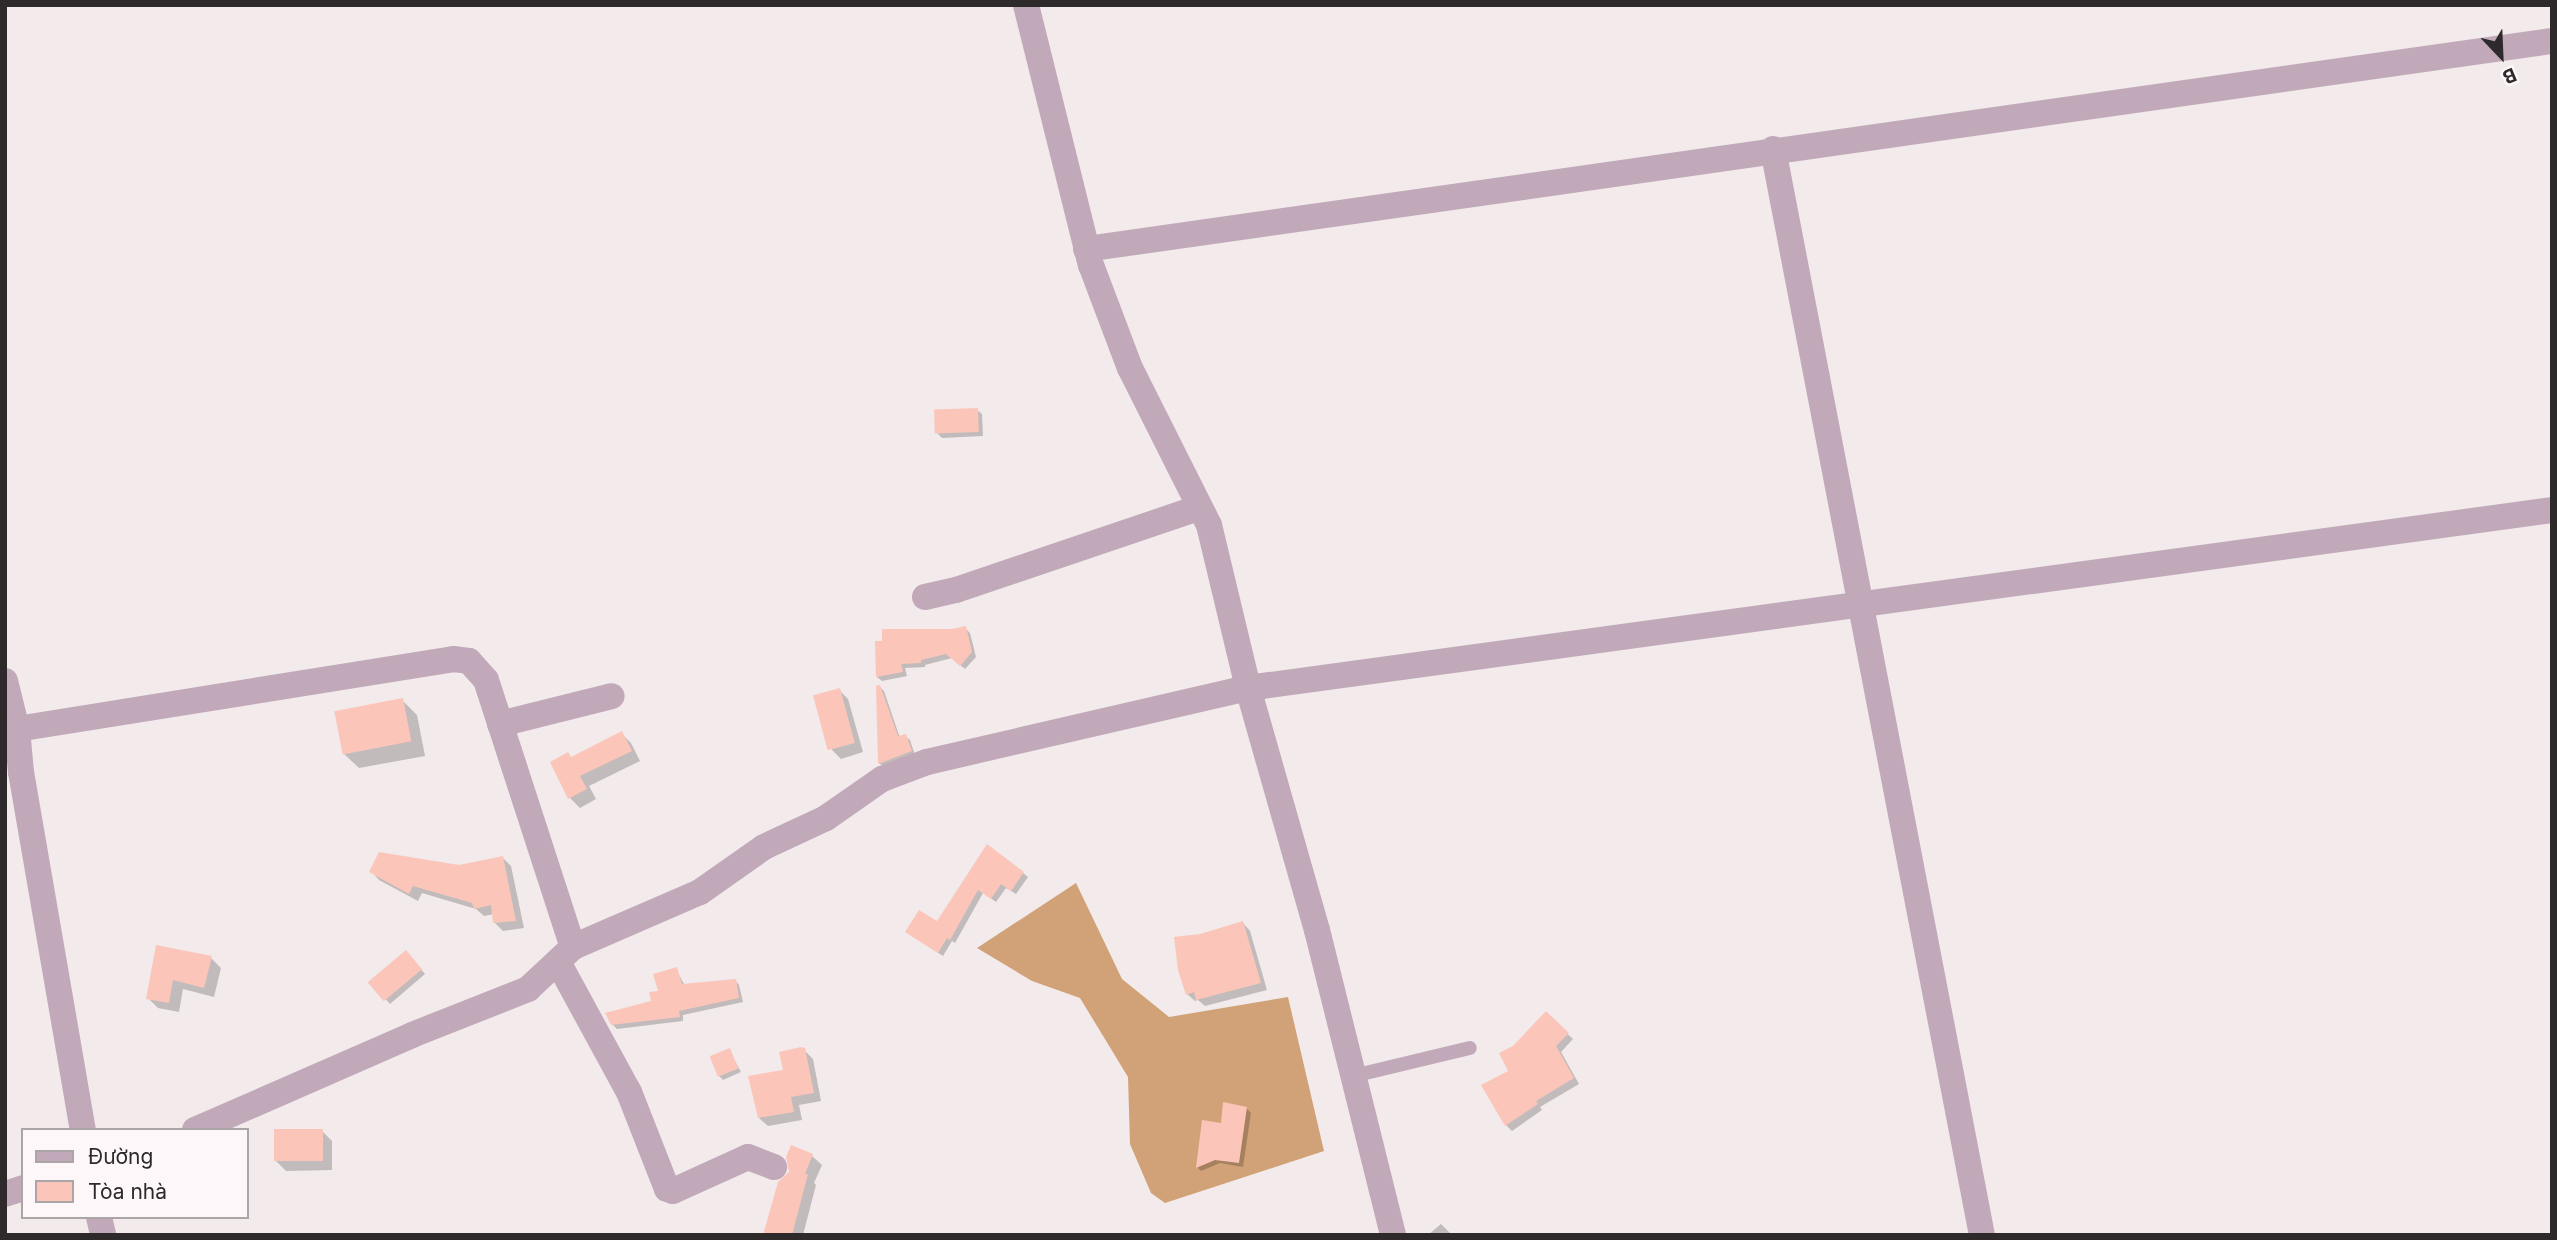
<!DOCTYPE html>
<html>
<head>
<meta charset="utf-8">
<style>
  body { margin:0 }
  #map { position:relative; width:2557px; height:1240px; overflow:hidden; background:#f2eaeb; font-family:Inter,sans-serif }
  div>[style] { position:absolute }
  .forest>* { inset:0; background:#d1a277 }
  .shadow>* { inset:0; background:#0003 }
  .building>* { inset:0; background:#fbc6b9; transform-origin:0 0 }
  .lane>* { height:14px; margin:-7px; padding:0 7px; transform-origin:7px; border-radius:7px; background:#c1a9ba }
  .street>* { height:26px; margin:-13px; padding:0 13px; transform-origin:13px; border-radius:13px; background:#c1a9ba }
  span { translate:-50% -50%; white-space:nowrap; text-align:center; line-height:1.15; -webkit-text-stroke:7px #fef7f9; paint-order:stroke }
  .frame { position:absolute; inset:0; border:7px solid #2e2a2b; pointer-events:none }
  .legend { position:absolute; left:21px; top:1128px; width:228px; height:91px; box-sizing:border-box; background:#fef7f9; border:2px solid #aba5a7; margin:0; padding:9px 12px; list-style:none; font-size:21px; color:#2e2a2b }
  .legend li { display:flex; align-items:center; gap:14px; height:35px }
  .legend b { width:35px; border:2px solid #aba5a7 }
  .north { position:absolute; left:2466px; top:21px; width:70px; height:70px; -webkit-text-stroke:5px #fef7f9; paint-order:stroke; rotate:157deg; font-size:19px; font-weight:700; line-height:28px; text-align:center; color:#2e2a2b }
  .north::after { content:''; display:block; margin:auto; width:24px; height:32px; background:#2e2a2b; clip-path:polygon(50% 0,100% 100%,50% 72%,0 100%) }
</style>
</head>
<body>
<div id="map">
  <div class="forest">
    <div style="clip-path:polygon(1076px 883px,1122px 979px,1169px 1017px,1288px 997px,1324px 1151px,1165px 1203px,1151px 1193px,1130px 1144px,1128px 1077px,1080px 998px,1032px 981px,977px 948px)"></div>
  </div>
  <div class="shadow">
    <div style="clip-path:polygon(977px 410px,982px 414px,983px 436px,942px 438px,937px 433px)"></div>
    <div style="clip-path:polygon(965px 628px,970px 633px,976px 657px,965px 669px,952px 658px,925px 665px,925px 667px,905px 668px,907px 676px,882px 681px,877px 677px,952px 631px)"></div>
    <div style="clip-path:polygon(880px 687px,884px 691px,900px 738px,905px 736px,910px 740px,915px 755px,884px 767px,879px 763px)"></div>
    <div style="clip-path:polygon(839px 690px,848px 699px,863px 752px,841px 759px,832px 750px)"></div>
    <div style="clip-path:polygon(402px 700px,417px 715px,425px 756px,359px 768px,343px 753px)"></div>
    <div style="clip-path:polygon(621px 733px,631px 743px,640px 761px,589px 786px,596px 799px,580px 808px,570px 798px,572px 758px)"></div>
    <div style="clip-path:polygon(988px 846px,1028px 877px,1016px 894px,1006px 888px,996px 902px,983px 893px,955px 943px,952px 941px,943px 956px,912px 936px,938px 924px)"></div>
    <div style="clip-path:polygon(503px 858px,511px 866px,524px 928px,503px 931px,495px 923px,494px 914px,484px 916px,476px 909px,422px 893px,418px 901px,379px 880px,371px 871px,459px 867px)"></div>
    <div style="clip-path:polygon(1243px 923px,1250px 931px,1267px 990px,1205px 1006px,1198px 1000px,1195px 1001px,1187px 994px,1200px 936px)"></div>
    <div style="clip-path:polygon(157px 947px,211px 958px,221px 968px,214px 997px,183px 989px,179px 1012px,158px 1008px,148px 998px)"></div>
    <div style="clip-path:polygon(410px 957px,425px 974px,390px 1004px,372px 984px)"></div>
    <div style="clip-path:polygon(676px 969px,685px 986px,735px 980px,739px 985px,743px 1002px,683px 1015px,683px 1021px,617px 1029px,612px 1024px,653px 1002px)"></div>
    <div style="clip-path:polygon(1546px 1014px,1573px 1039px,1561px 1052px,1579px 1084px,1540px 1107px,1542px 1110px,1512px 1131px,1506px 1125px,1514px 1048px)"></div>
    <div style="clip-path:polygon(729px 1050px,741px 1072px,723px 1080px,718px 1075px)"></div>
    <div style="clip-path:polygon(804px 1050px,813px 1059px,821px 1101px,799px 1105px,802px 1120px,768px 1126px,759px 1118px,785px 1071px)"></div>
    <div style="clip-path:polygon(1247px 1109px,1251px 1113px,1243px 1167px,1220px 1163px,1201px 1171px,1197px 1167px,1222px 1125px)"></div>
    <div style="clip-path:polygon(322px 1131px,332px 1141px,332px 1170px,286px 1171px,276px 1161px)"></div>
    <div style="clip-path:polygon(792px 1147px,812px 1156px,822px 1165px,814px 1183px,816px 1185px,803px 1235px,765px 1235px,791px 1173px)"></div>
    <div style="clip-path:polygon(1441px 1224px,1452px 1235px,1428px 1235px)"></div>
  </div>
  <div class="building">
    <div style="left:978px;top:408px;width:24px;height:44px;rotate:88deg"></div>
    <div style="clip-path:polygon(966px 626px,972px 652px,960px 666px,946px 654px,921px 660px,921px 663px,901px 664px,903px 672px,876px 677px,875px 641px,882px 641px,882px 629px,952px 629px)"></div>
    <div style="clip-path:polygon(880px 685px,898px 736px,906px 734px,912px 751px,878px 764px,876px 686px)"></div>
    <div style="left:840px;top:688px;width:57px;height:28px;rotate:75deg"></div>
    <div style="left:403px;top:698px;width:44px;height:70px;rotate:79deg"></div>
    <div style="clip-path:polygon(622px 731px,632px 751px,580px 776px,587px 789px,568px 799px,550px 762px,568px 752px,571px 757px)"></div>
    <div style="clip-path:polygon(987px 844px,1024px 872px,1011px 891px,1001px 884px,991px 899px,978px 890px,950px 940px,947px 938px,938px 953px,905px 932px,919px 910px,937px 921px)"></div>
    <div style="clip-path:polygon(379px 852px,459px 865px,503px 856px,516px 921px,493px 923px,491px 905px,474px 909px,472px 903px,413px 886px,409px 894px,369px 872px)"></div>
    <div style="clip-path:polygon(1243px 921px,1261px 983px,1196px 1000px,1194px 992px,1186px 995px,1178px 970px,1174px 937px,1200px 934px)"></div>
    <div style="clip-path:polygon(156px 945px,212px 956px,204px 988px,173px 980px,169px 1003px,146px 999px)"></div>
    <div style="left:406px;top:950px;width:25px;height:50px;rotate:50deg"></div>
    <div style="clip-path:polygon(677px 967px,682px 984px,736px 979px,739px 998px,679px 1011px,680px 1017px,611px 1025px,605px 1013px,651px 1001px,649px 992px,658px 991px,653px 974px)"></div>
    <div style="clip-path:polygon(1546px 1011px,1569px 1033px,1556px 1046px,1574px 1078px,1536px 1101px,1538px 1104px,1505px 1126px,1481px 1085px,1508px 1071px,1499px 1053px,1513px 1046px)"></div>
    <div style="clip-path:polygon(801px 1047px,805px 1048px,814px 1093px,791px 1097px,794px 1112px,758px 1118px,748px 1076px,783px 1070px,779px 1052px)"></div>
    <div style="left:730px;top:1048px;width:22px;height:22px;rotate:68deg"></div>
    <div style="clip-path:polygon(1223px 1102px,1247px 1107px,1239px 1163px,1215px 1160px,1196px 1168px,1202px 1120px,1221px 1123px)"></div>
    <div style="left:323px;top:1129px;width:32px;height:49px;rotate:90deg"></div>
    <div style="clip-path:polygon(791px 1145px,813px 1154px,805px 1174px,808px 1174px,792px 1235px,763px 1235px,778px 1182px,789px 1172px,786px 1157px)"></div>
  </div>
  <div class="lane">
    <div style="left:1353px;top:1076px;width:120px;rotate:-13.5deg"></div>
  </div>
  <div class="street">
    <div style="left:1026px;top:5px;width:268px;rotate:76deg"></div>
    <div style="left:1091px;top:265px;width:110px;rotate:69.3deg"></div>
    <div style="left:1130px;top:368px;width:176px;rotate:63.3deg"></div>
    <div style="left:1209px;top:525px;width:168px;rotate:76.5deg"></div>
    <div style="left:1248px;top:688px;width:252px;rotate:74.1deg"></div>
    <div style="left:1317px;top:930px;width:314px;rotate:76deg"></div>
    <div style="left:1773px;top:149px;width:1106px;rotate:79.11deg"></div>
    <div style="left:1086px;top:249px;width:1481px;rotate:-8.08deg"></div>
    <div style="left:925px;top:597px;width:32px;rotate:-13deg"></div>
    <div style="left:956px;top:590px;width:256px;rotate:-18.7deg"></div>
    <div style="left:5px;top:681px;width:49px;rotate:76deg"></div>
    <div style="left:17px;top:729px;width:43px;rotate:84.7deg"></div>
    <div style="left:21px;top:772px;width:363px;rotate:80.2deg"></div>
    <div style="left:500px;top:724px;width:115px;rotate:-14deg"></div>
    <div style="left:17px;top:729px;width:442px;rotate:-9.1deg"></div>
    <div style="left:453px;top:659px;width:16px;rotate:7deg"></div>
    <div style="left:469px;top:661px;width:25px;rotate:48deg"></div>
    <div style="left:486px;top:680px;width:281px;rotate:72deg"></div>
    <div style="left:558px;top:962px;width:148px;rotate:61.4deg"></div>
    <div style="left:629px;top:1092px;width:104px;rotate:68.6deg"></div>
    <div style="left:667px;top:1189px;width:6px;rotate:18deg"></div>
    <div style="left:673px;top:1191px;width:82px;rotate:-24.4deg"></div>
    <div style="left:748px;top:1157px;width:28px;rotate:21deg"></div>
    <div style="left:195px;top:1130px;width:237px;rotate:-23.6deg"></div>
    <div style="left:412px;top:1035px;width:125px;rotate:-21.6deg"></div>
    <div style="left:528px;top:989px;width:62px;rotate:-43deg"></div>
    <div style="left:573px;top:947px;width:138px;rotate:-23.4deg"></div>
    <div style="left:700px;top:892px;width:78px;rotate:-35.1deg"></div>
    <div style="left:764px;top:847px;width:68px;rotate:-25.1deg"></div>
    <div style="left:826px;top:818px;width:68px;rotate:-34.9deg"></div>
    <div style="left:882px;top:779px;width:48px;rotate:-20.7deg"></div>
    <div style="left:927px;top:762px;width:329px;rotate:-13deg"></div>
    <div style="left:1248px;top:688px;width:1316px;rotate:-7.77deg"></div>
    <div style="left:5px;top:1194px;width:19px;rotate:-18deg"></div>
    <div style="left:99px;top:1217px;width:18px;rotate:77deg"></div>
  </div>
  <div class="frame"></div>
  <ul class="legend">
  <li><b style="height:9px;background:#c1a9ba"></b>Đường</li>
  <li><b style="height:19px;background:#fbc6b9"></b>Tòa nhà</li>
  </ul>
  <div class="north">B</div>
</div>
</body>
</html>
